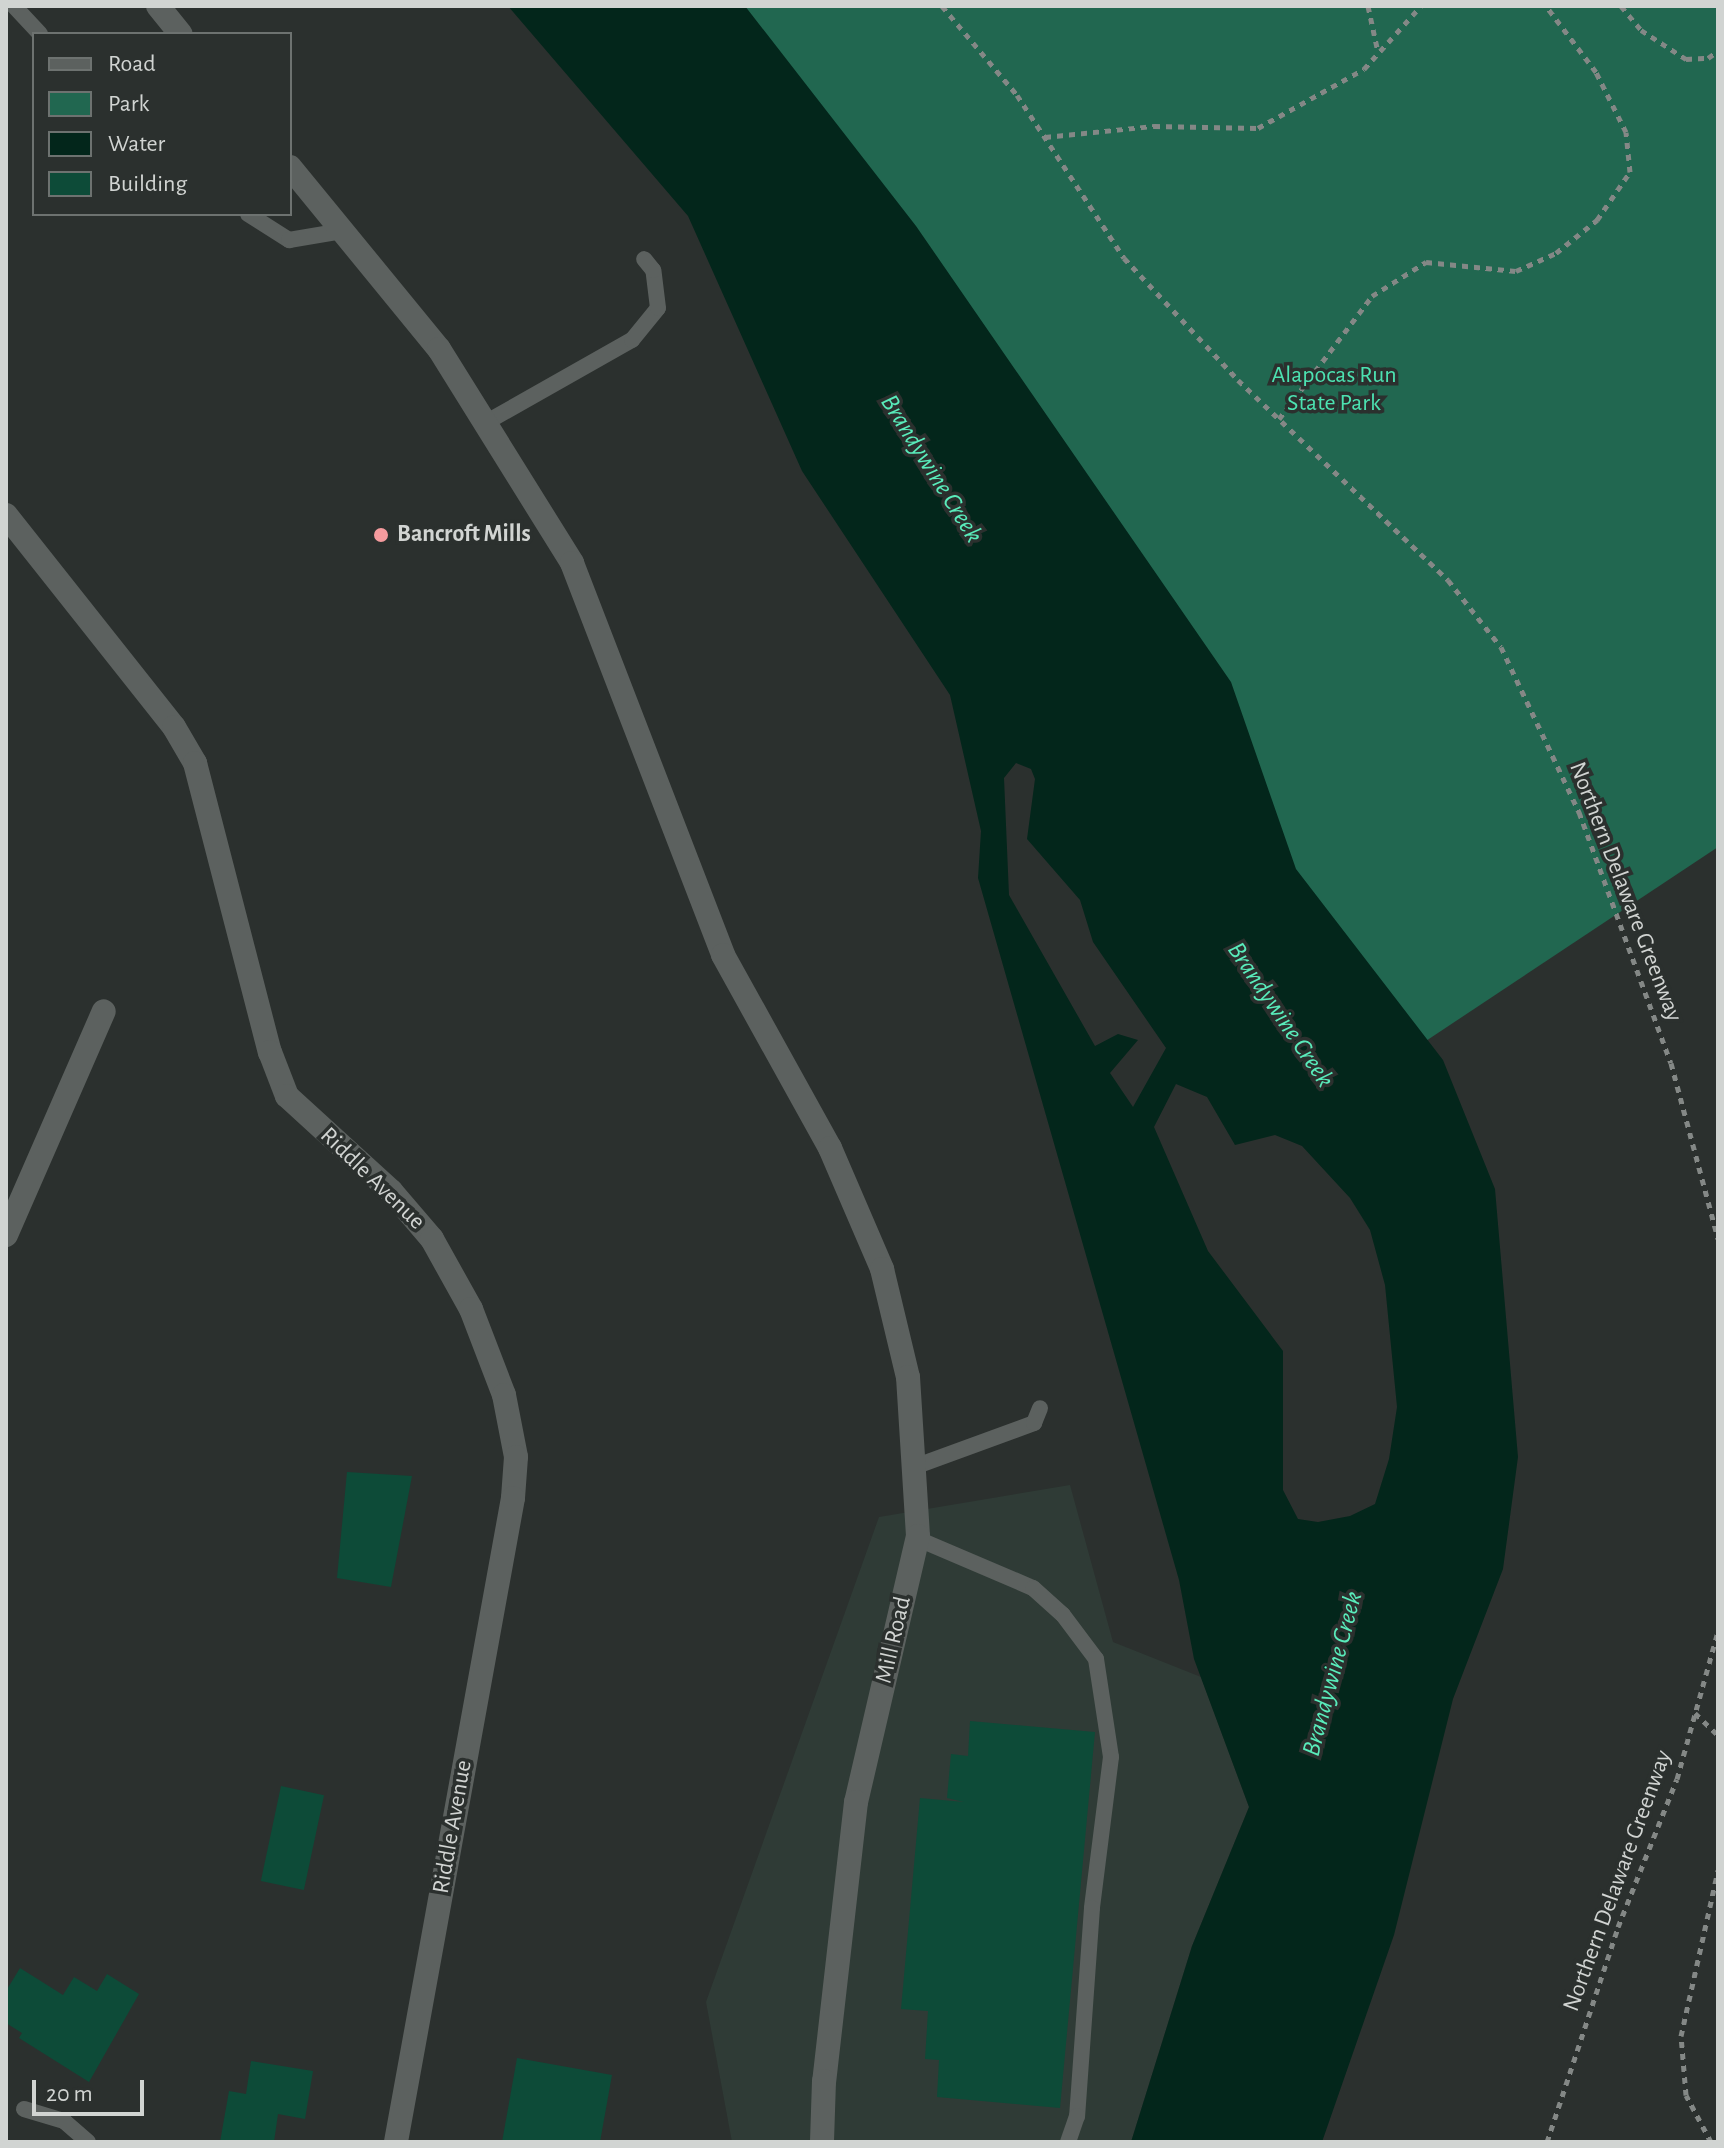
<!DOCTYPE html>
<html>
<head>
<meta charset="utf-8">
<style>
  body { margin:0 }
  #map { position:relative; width:1724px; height:2148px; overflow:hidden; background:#2b302e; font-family:"Alegreya Sans",sans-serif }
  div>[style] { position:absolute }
  .built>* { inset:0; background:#2f3b36 }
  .green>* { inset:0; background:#216750 }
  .water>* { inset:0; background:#03261b }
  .building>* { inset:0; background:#0d4b38; transform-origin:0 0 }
  .path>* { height:5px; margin-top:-2.5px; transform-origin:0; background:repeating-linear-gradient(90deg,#848886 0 6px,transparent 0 12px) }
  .service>* { height:16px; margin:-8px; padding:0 8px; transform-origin:8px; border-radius:8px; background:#5c615f }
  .minor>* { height:24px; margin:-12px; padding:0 12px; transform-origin:12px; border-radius:12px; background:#5c615f }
  .dots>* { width:22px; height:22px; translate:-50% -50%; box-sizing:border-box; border:4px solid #2b302e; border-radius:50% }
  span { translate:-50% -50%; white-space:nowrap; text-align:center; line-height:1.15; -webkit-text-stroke:7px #2b302e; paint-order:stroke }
  .park-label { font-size:24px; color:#4ce2b1 }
  .poi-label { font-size:24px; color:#d1d4d2; font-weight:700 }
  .left { translate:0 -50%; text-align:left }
  .street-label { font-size:24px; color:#d1d4d2 }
  .water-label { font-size:26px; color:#59ecbb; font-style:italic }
  .frame { position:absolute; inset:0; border:8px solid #d1d4d2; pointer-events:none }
  .legend { position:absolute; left:32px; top:32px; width:260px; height:184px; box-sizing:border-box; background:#2b302e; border:2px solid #6d7270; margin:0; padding:10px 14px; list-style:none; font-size:24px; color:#d1d4d2 }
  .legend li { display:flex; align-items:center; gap:16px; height:40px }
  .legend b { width:40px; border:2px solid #6d7270 }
  .scale { position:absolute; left:32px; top:2080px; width:112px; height:36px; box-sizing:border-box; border:4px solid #d1d4d2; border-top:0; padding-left:10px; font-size:24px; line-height:28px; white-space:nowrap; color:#d1d4d2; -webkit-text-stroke:6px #2b302e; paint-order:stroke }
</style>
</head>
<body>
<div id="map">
  <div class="built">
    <div style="clip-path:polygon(1070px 1485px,1113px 1642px,1201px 1677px,1249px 1807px,1192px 1946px,1131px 2142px,732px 2142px,706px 2002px,879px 1517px)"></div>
  </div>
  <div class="green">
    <div style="clip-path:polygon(622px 6px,1718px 6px,1718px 847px,1337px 1100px)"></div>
  </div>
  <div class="water">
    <div style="clip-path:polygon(evenodd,508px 6px,745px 6px,916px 226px,1231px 682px,1296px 869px,1443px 1060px,1495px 1189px,1518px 1457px,1503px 1569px,1453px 1699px,1394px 1935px,1322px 2142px,1131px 2142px,1192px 1946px,1249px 1807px,1194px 1659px,1179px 1580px,978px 878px,981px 831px,950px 695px,802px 471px,688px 216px,508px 6px,1016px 763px,1031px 769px,1035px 779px,1027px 839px,1080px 900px,1093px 942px,1166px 1048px,1133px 1107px,1110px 1073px,1138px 1040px,1118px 1034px,1095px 1046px,1009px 895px,1004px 778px,1016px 763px,508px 6px,1176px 1084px,1207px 1097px,1235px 1145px,1275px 1135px,1302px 1146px,1350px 1198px,1370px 1230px,1385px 1285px,1397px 1407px,1389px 1459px,1375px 1504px,1350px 1516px,1318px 1522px,1298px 1519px,1283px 1490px,1283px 1351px,1208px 1251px,1154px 1127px,1176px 1084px)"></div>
  </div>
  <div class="building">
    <div style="clip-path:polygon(347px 1472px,412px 1476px,391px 1587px,337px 1578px)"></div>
    <div style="clip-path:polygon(970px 1721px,1095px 1732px,1060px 2108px,937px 2097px,939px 2060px,925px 2059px,928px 2011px,901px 2009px,920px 1798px,964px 1802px,947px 1798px,951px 1754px,968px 1756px)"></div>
    <div style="left:281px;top:1786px;width:44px;height:97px;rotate:12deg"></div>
    <div style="clip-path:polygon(20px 1968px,63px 1995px,74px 1977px,97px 1991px,107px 1974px,139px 1994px,89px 2082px,19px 2038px,22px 2033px,6px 2023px,6px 1991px)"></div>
    <div style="clip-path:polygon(517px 2058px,612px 2075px,600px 2142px,502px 2142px)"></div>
    <div style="clip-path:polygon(251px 2061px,313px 2071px,305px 2119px,278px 2114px,274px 2142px,220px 2142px,229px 2091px,246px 2094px)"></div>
  </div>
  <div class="path">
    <div style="left:942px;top:6px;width:116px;rotate:49.9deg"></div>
    <div style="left:1017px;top:95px;width:195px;rotate:56.7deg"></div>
    <div style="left:1124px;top:258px;width:167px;rotate:46.9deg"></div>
    <div style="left:1238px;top:380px;width:290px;rotate:43.6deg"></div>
    <div style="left:1448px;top:580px;width:85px;rotate:51.7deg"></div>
    <div style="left:1501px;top:647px;width:183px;rotate:64.7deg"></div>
    <div style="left:1579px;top:812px;width:267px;rotate:69.9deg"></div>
    <div style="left:1671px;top:1063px;width:182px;rotate:75deg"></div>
    <div style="left:1368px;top:6px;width:47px;rotate:77.7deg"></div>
    <div style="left:1621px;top:6px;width:31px;rotate:50deg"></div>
    <div style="left:1641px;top:30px;width:54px;rotate:32.8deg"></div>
    <div style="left:1686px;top:59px;width:22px;rotate:-3deg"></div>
    <div style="left:1708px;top:58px;width:12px;rotate:-35deg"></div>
    <div style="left:1045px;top:137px;width:110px;rotate:-5.8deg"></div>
    <div style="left:1154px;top:126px;width:104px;rotate:1.1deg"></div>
    <div style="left:1258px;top:128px;width:121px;rotate:-29.1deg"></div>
    <div style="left:1364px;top:69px;width:85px;rotate:-47.9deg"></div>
    <div style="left:1279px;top:419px;width:154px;rotate:-52.9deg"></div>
    <div style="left:1372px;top:296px;width:64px;rotate:-32.2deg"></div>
    <div style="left:1426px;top:262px;width:90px;rotate:5.7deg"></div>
    <div style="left:1516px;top:271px;width:44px;rotate:-24.2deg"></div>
    <div style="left:1556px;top:253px;width:53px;rotate:-38.8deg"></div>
    <div style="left:1597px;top:220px;width:58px;rotate:-55.5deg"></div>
    <div style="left:1630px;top:172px;width:40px;rotate:-95.7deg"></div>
    <div style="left:1626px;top:132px;width:67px;rotate:-116.6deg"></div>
    <div style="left:1596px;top:72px;width:83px;rotate:-127.1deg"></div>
    <div style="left:1695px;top:1713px;width:32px;rotate:44deg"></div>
    <div style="left:1547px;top:2142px;width:226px;rotate:-71.7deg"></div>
    <div style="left:1618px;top:1927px;width:159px;rotate:-68.3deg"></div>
    <div style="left:1677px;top:1779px;width:154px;rotate:-74.5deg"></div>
    <div style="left:1711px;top:2142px;width:53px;rotate:-118deg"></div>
    <div style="left:1686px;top:2095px;width:59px;rotate:-94.8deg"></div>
    <div style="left:1681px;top:2036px;width:170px;rotate:-77.4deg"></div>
  </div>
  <div class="service">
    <div style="left:14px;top:6px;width:38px;rotate:47deg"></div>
    <div style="left:248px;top:214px;width:49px;rotate:32.4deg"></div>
    <div style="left:289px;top:240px;width:54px;rotate:-9.6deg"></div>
    <div style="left:485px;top:423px;width:169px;rotate:-29.5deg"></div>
    <div style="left:632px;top:340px;width:41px;rotate:-50.9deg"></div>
    <div style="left:658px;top:308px;width:38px;rotate:-97deg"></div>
    <div style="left:653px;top:270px;width:14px;rotate:-129deg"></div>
    <div style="left:914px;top:1467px;width:128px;rotate:-20.1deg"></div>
    <div style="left:1034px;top:1423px;width:16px;rotate:-68deg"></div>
    <div style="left:918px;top:1539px;width:125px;rotate:23.1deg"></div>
    <div style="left:1033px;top:1588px;width:40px;rotate:42deg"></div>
    <div style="left:1063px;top:1615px;width:55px;rotate:53.1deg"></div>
    <div style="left:1096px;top:1659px;width:99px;rotate:81.3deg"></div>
    <div style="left:1111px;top:1757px;width:152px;rotate:97.2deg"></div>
    <div style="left:1092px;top:1908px;width:209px;rotate:94.1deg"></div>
    <div style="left:1077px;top:2116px;width:28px;rotate:109deg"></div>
    <div style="left:24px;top:2109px;width:42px;rotate:16.7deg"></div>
    <div style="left:64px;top:2121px;width:32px;rotate:41deg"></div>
  </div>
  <div class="minor">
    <div style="left:158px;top:6px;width:36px;rotate:51deg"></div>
    <div style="left:290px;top:167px;width:235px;rotate:50.7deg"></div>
    <div style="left:439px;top:349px;width:252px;rotate:58.1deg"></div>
    <div style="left:572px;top:563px;width:420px;rotate:68.9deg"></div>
    <div style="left:723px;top:955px;width:221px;rotate:61deg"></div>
    <div style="left:830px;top:1148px;width:132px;rotate:66.7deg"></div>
    <div style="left:882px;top:1269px;width:111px;rotate:76.5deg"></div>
    <div style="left:908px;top:1377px;width:159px;rotate:86.4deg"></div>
    <div style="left:918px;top:1536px;width:273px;rotate:103.1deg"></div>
    <div style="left:856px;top:1802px;width:281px;rotate:96.5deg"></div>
    <div style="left:824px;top:2081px;width:61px;rotate:91.9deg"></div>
    <div style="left:6px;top:515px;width:270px;rotate:51.6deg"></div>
    <div style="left:174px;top:727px;width:42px;rotate:59.7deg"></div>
    <div style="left:195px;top:763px;width:299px;rotate:75.5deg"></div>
    <div style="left:270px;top:1052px;width:47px;rotate:68.9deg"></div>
    <div style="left:287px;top:1096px;width:141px;rotate:42.4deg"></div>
    <div style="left:391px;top:1191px;width:63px;rotate:49.5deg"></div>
    <div style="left:432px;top:1239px;width:80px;rotate:60.9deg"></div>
    <div style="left:471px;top:1309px;width:92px;rotate:69deg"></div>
    <div style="left:504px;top:1395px;width:63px;rotate:79deg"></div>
    <div style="left:516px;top:1457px;width:41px;rotate:94.2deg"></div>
    <div style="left:513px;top:1498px;width:655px;rotate:100.3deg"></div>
    <div style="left:6px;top:1235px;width:244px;rotate:-66.4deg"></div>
  </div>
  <div class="dots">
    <div style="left:381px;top:535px;background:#f59b9e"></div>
  </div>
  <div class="park-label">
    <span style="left:1334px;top:390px">Alapocas Run<br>State Park</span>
  </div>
  <div class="poi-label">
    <span class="left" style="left:397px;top:535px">Bancroft Mills</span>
  </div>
  <div class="street-label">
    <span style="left:1625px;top:892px;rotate:69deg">Northern Delaware Greenway</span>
    <span style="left:372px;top:1179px;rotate:44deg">Riddle Avenue</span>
    <span style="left:894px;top:1640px;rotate:-77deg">Mill Road</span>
    <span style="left:453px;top:1827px;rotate:-80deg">Riddle Avenue</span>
    <span style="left:1618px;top:1881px;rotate:-70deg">Northern Delaware Greenway</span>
  </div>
  <div class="water-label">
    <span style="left:931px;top:469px;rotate:58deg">Brandywine Creek</span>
    <span style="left:1280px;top:1015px;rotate:56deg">Brandywine Creek</span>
    <span style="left:1333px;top:1674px;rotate:-75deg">Brandywine Creek</span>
  </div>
  <div class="frame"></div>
  <ul class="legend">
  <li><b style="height:10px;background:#5c615f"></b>Road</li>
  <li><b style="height:22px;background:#216750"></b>Park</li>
  <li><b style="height:22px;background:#03261b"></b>Water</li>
  <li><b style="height:22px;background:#0d4b38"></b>Building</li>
  </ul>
  <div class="scale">20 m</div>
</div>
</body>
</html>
